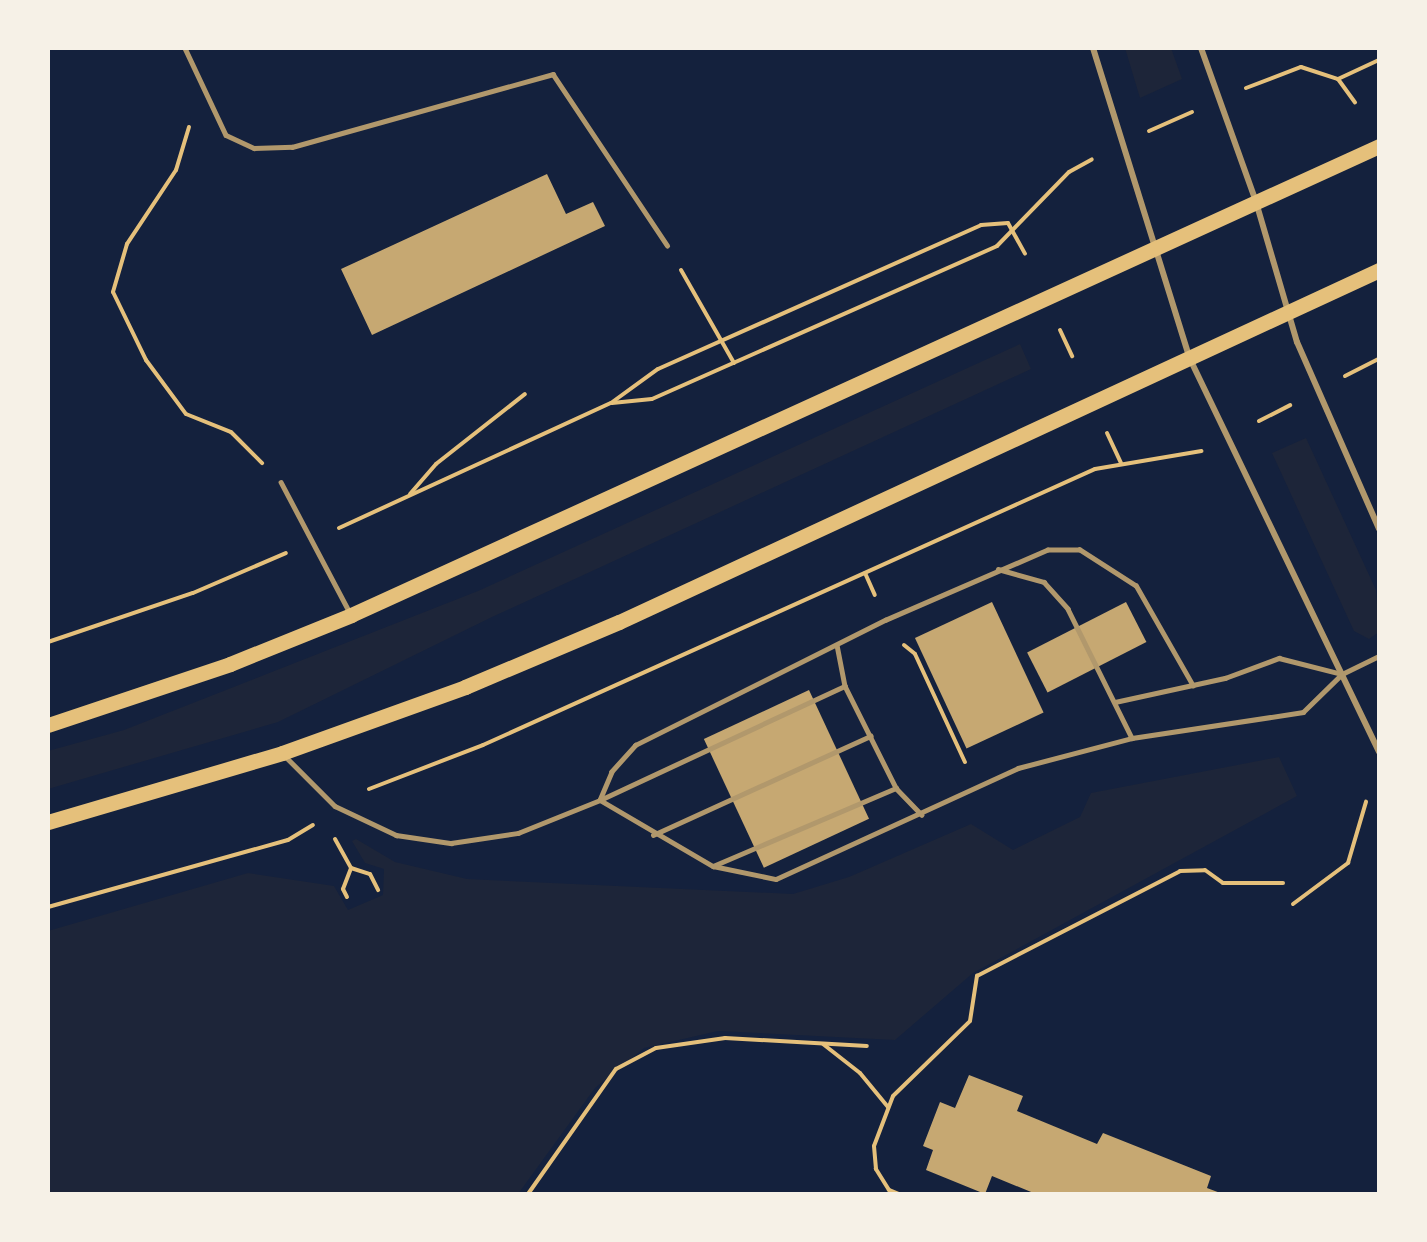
<!DOCTYPE html>
<html>
<head>
<meta charset="utf-8">
<style>
  body { margin:0 }
  #map { position:relative; width:1427px; height:1242px; overflow:hidden; background:#14213d; font-family:Lato,sans-serif }
  div>[style] { position:absolute }
  .green>* { inset:0; background:#1d2539 }
  .building>* { inset:0; background:#c6a872; transform-origin:0 0 }
  .path>* { height:4px; margin:-2px; padding:0 2px; transform-origin:2px; border-radius:2px; background:#e5c07b }
  .service>* { height:4.5px; margin:-2.25px; padding:0 2.25px; transform-origin:2.25px; border-radius:2.25px; background:#b1986c }
  .minor>* { height:6px; margin:-3px; padding:0 3px; transform-origin:3px; border-radius:3px; background:#b1986c }
  .primary>* { height:15px; margin:-7.5px; padding:0 7.5px; transform-origin:7.5px; border-radius:7.5px; background:#e5c07b }
  span { translate:-50% -50%; white-space:nowrap; text-align:center; line-height:1.15; -webkit-text-stroke:6px #f6f1e7; paint-order:stroke }
  .frame { position:absolute; inset:0; border:50px solid #f6f1e7; pointer-events:none }
</style>
</head>
<body>
<div id="map">
  <div class="green">
    <div style="clip-path:polygon(1125px 48px,1171px 48px,1182px 79px,1140px 98px)"></div>
    <div style="clip-path:polygon(1020px 344px,1031px 369px,492px 617px,278px 722px,48px 789px,48px 751px,124px 730px,478px 591px)"></div>
    <div style="clip-path:polygon(1306px 438px,1376px 590px,1379px 632px,1369px 639px,1354px 631px,1272px 453px)"></div>
    <div style="clip-path:polygon(1279px 757px,1297px 796px,973px 973px,895px 1040px,718px 1031px,644px 1048px,595px 1088px,518px 1194px,48px 1194px,48px 931px,248px 873px,334px 886px,348px 910px,383px 895px,384px 869px,365px 863px,352px 841px,356px 839px,395px 862px,467px 879px,793px 894px,849px 877px,971px 824px,1013px 850px,1080px 817px,1091px 793px)"></div>
  </div>
  <div class="building">
    <div style="clip-path:polygon(547px 174px,566px 214px,593px 202px,605px 226px,372px 335px,341px 269px)"></div>
    <div style="left:992px;top:602px;width:122px;height:85px;rotate:65deg"></div>
    <div style="left:1126px;top:602px;width:45px;height:111px;rotate:63deg"></div>
    <div style="left:809px;top:690px;width:142px;height:116px;rotate:65deg"></div>
    <div style="clip-path:polygon(969px 1075px,1023px 1096px,1017px 1111px,1097px 1144px,1103px 1133px,1211px 1176px,1207px 1188px,1223px 1194px,1036px 1194px,992px 1176px,985px 1194px,926px 1170px,933px 1150px,923px 1146px,940px 1102px,955px 1108px)"></div>
  </div>
  <div class="path">
    <div style="left:1338px;top:79px;width:45px;rotate:-24.9deg"></div>
    <div style="left:1246px;top:88px;width:59px;rotate:-20.9deg"></div>
    <div style="left:1301px;top:67px;width:39px;rotate:18deg"></div>
    <div style="left:1338px;top:79px;width:29px;rotate:54deg"></div>
    <div style="left:189px;top:127px;width:45px;rotate:106.8deg"></div>
    <div style="left:176px;top:170px;width:89px;rotate:123.5deg"></div>
    <div style="left:127px;top:244px;width:50px;rotate:106.3deg"></div>
    <div style="left:113px;top:292px;width:76px;rotate:64.1deg"></div>
    <div style="left:146px;top:360px;width:67px;rotate:53.5deg"></div>
    <div style="left:186px;top:414px;width:48px;rotate:21.8deg"></div>
    <div style="left:231px;top:432px;width:44px;rotate:45deg"></div>
    <div style="left:1149px;top:131px;width:47px;rotate:-23.8deg"></div>
    <div style="left:681px;top:270px;width:107px;rotate:60.3deg"></div>
    <div style="left:1060px;top:330px;width:29px;rotate:65deg"></div>
    <div style="left:1345px;top:376px;width:38px;rotate:-27deg"></div>
    <div style="left:612px;top:403px;width:40px;rotate:-5.7deg"></div>
    <div style="left:652px;top:399px;width:377px;rotate:-23.9deg"></div>
    <div style="left:997px;top:246px;width:103px;rotate:-45.8deg"></div>
    <div style="left:1069px;top:172px;width:26px;rotate:-29deg"></div>
    <div style="left:1259px;top:421px;width:35px;rotate:-27deg"></div>
    <div style="left:1107px;top:433px;width:33px;rotate:65deg"></div>
    <div style="left:410px;top:494px;width:40px;rotate:-49deg"></div>
    <div style="left:436px;top:464px;width:113px;rotate:-38.2deg"></div>
    <div style="left:339px;top:528px;width:299px;rotate:-24.7deg"></div>
    <div style="left:611px;top:403px;width:58px;rotate:-35.9deg"></div>
    <div style="left:658px;top:369px;width:354px;rotate:-24deg"></div>
    <div style="left:981px;top:225px;width:27px;rotate:-4deg"></div>
    <div style="left:1008px;top:223px;width:35px;rotate:61deg"></div>
    <div style="left:865px;top:573px;width:24px;rotate:66deg"></div>
    <div style="left:48px;top:642px;width:153px;rotate:-18.7deg"></div>
    <div style="left:193px;top:593px;width:101px;rotate:-23.3deg"></div>
    <div style="left:904px;top:645px;width:14px;rotate:39deg"></div>
    <div style="left:915px;top:654px;width:119px;rotate:65.2deg"></div>
    <div style="left:369px;top:789px;width:122px;rotate:-21.1deg"></div>
    <div style="left:483px;top:745px;width:671px;rotate:-24.27deg"></div>
    <div style="left:1095px;top:469px;width:108px;rotate:-9.6deg"></div>
    <div style="left:335px;top:839px;width:33px;rotate:61deg"></div>
    <div style="left:351px;top:868px;width:20px;rotate:18deg"></div>
    <div style="left:370px;top:874px;width:18px;rotate:63deg"></div>
    <div style="left:347px;top:897px;width:9px;rotate:-117deg"></div>
    <div style="left:343px;top:889px;width:22px;rotate:-69deg"></div>
    <div style="left:1293px;top:904px;width:69px;rotate:-36.7deg"></div>
    <div style="left:1348px;top:863px;width:64px;rotate:-73.6deg"></div>
    <div style="left:48px;top:907px;width:249px;rotate:-15.6deg"></div>
    <div style="left:288px;top:840px;width:29px;rotate:-31deg"></div>
    <div style="left:823px;top:1044px;width:47px;rotate:38.1deg"></div>
    <div style="left:860px;top:1073px;width:44px;rotate:50.5deg"></div>
    <div style="left:528px;top:1194px;width:153px;rotate:-54.9deg"></div>
    <div style="left:616px;top:1069px;width:45px;rotate:-27.7deg"></div>
    <div style="left:656px;top:1048px;width:70px;rotate:-8.2deg"></div>
    <div style="left:725px;top:1038px;width:142px;rotate:3.2deg"></div>
    <div style="left:899px;top:1194px;width:11px;rotate:-158deg"></div>
    <div style="left:889px;top:1190px;width:25px;rotate:-122deg"></div>
    <div style="left:876px;top:1169px;width:23px;rotate:-95deg"></div>
    <div style="left:874px;top:1146px;width:53px;rotate:-69.2deg"></div>
    <div style="left:893px;top:1096px;width:107px;rotate:-44.2deg"></div>
    <div style="left:970px;top:1021px;width:46px;rotate:-81.2deg"></div>
    <div style="left:977px;top:976px;width:229px;rotate:-27.3deg"></div>
    <div style="left:1180px;top:871px;width:25px;rotate:-2deg"></div>
    <div style="left:1205px;top:870px;width:22px;rotate:36deg"></div>
    <div style="left:1223px;top:883px;width:60px"></div>
  </div>
  <div class="service">
    <div style="left:185px;top:48px;width:96px;rotate:64.8deg"></div>
    <div style="left:226px;top:135px;width:31px;rotate:25deg"></div>
    <div style="left:254px;top:148px;width:38px;rotate:-2deg"></div>
    <div style="left:292px;top:147px;width:271px;rotate:-15.6deg"></div>
    <div style="left:553px;top:74px;width:206px;rotate:56.3deg"></div>
    <div style="left:281px;top:482px;width:148px;rotate:62.2deg"></div>
    <div style="left:998px;top:569px;width:48px;rotate:15.8deg"></div>
    <div style="left:1044px;top:582px;width:36px;rotate:48deg"></div>
    <div style="left:1068px;top:609px;width:144px;rotate:63.6deg"></div>
    <div style="left:837px;top:645px;width:42px;rotate:79deg"></div>
    <div style="left:845px;top:686px;width:114px;rotate:63.4deg"></div>
    <div style="left:896px;top:788px;width:37px;rotate:46deg"></div>
    <div style="left:1193px;top:686px;width:115px;rotate:-119.7deg"></div>
    <div style="left:1136px;top:586px;width:67px;rotate:-147.3deg"></div>
    <div style="left:1080px;top:550px;width:32px;rotate:180deg"></div>
    <div style="left:1048px;top:550px;width:176px;rotate:156.6deg"></div>
    <div style="left:886px;top:620px;width:280px;rotate:153.4deg"></div>
    <div style="left:636px;top:745px;width:36px;rotate:132deg"></div>
    <div style="left:612px;top:772px;width:30px;rotate:113deg"></div>
    <div style="left:600px;top:800px;width:131px;rotate:30.3deg"></div>
    <div style="left:713px;top:866px;width:64px;rotate:11.7deg"></div>
    <div style="left:776px;top:879px;width:266px;rotate:-24.6deg"></div>
    <div style="left:1018px;top:768px;width:118px;rotate:-14.7deg"></div>
    <div style="left:1132px;top:738px;width:173px;rotate:-8.6deg"></div>
    <div style="left:1303px;top:712px;width:54px;rotate:-44.3deg"></div>
    <div style="left:1342px;top:674px;width:41px;rotate:-25.9deg"></div>
    <div style="left:1115px;top:702px;width:113px;rotate:-12.3deg"></div>
    <div style="left:1225px;top:678px;width:58px;rotate:-20.3deg"></div>
    <div style="left:1279px;top:658px;width:65px;rotate:14.3deg"></div>
    <div style="left:284px;top:755px;width:72px;rotate:45deg"></div>
    <div style="left:335px;top:806px;width:68px;rotate:25.4deg"></div>
    <div style="left:396px;top:835px;width:56px;rotate:8.3deg"></div>
    <div style="left:451px;top:843px;width:68px;rotate:-8.5deg"></div>
    <div style="left:518px;top:833px;width:88px;rotate:-21.9deg"></div>
    <div style="left:600px;top:800px;width:270px;rotate:-25deg"></div>
    <div style="left:653px;top:835px;width:239px;rotate:-24.5deg"></div>
    <div style="left:713px;top:866px;width:199px;rotate:-23.1deg"></div>
  </div>
  <div class="minor">
    <div style="left:1093px;top:48px;width:326px;rotate:72.7deg"></div>
    <div style="left:1190px;top:359px;width:436px;rotate:64.3deg"></div>
    <div style="left:1201px;top:48px;width:164px;rotate:70.3deg"></div>
    <div style="left:1256px;top:202px;width:146px;rotate:73.7deg"></div>
    <div style="left:1297px;top:342px;width:204px;rotate:66.3deg"></div>
  </div>
  <div class="primary">
    <div style="left:48px;top:725px;width:192px;rotate:-18.5deg"></div>
    <div style="left:230px;top:664px;width:131px;rotate:-22deg"></div>
    <div style="left:351px;top:615px;width:1130px;rotate:-24.52deg"></div>
    <div style="left:48px;top:822px;width:244px;rotate:-16.4deg"></div>
    <div style="left:282px;top:753px;width:195px;rotate:-19.8deg"></div>
    <div style="left:465px;top:687px;width:167px;rotate:-22.9deg"></div>
    <div style="left:619px;top:622px;width:838px;rotate:-24.85deg"></div>
  </div>
  <div class="frame"></div>
</div>
</body>
</html>
